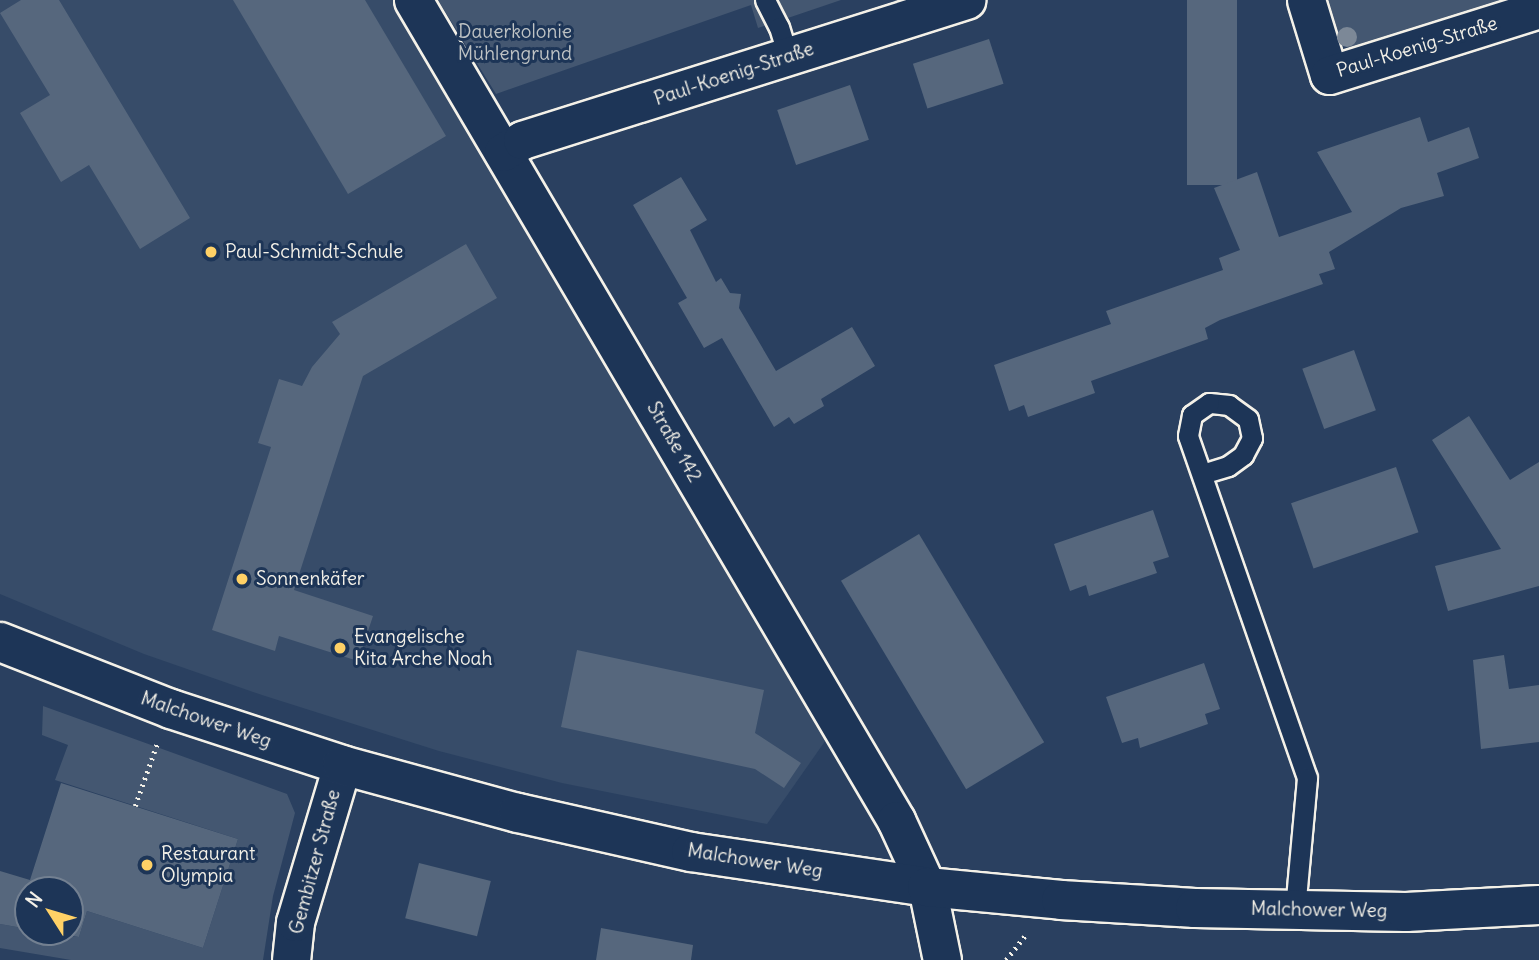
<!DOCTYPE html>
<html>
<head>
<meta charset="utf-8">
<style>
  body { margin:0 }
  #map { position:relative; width:1539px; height:960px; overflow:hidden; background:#2a4060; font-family:Delius,sans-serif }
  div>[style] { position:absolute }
  .built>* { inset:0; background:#374c69 }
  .green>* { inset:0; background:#445771 }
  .building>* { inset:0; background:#56677d; transform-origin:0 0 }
  .path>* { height:4.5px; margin-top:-2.25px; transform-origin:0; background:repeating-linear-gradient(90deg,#f4f1e8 0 2px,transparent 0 7px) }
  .roads { filter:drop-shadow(2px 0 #f4f1e8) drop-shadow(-2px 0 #f4f1e8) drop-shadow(0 2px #f4f1e8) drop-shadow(0 -2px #f4f1e8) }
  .service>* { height:19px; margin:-9.5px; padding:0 9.5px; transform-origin:9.5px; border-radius:9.5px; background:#1d3557 }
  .minor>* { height:37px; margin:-18.5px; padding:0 18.5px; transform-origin:18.5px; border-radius:18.5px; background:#1d3557 }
  .tertiary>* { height:38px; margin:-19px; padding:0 19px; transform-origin:19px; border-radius:19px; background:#1d3557 }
  .trees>* { width:20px; height:20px; margin:-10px; border-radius:50%; background:#7c8897 }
  .dots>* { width:19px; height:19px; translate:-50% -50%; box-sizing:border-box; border:4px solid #1d3557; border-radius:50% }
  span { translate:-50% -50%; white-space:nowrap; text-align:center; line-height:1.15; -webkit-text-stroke:6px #1d3557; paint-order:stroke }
  .park-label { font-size:19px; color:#bfc3c4 }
  .street-label { font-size:19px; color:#f4f1e8 }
  .poi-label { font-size:19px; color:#f4f1e8 }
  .left { translate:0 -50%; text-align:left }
  .north { position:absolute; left:14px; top:876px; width:70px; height:70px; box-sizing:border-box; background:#1d3557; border:2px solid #738091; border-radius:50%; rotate:307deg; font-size:19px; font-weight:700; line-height:28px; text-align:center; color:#f4f1e8 }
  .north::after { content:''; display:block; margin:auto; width:24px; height:32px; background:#ffd166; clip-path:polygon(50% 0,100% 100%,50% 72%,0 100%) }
</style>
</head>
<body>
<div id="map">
  <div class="built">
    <div style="clip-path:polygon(0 0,393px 0,830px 734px,767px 824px,562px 783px,439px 751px,262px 695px,144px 654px,0 594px)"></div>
  </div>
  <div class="green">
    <div style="clip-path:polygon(438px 0,841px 0,758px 28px,751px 5px,496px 94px)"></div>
    <div style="clip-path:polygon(1321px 0,1508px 0,1352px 48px,1336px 41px)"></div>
    <div style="clip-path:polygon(43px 706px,287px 794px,295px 813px,273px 896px,263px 960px,71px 960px,0 948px,0 924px,28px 929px,28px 932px,79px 937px,87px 911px,203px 948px,238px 839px,55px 780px,68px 745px,42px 735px)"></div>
  </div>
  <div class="building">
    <div style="clip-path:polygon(21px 0,59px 0,190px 218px,140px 249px,89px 165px,61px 182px,20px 113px,50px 95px,0 13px)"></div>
    <div style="clip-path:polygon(233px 0,365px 0,446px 136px,348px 194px)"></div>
    <div style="left:1187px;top:0;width:50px;height:185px"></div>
    <div style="left:989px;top:39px;width:47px;height:80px;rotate:72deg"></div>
    <div style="left:850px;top:85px;width:58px;height:77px;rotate:71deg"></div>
    <div style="clip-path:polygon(1420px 117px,1428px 142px,1469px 127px,1479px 158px,1437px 173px,1444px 196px,1401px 208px,1329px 252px,1335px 269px,1319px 274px,1323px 284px,1220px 320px,1205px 328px,1208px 339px,1091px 381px,1095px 393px,1028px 417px,1024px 405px,1009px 411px,994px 365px,1111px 324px,1106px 311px,1223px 270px,1219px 258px,1240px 250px,1214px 188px,1257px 172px,1279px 237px,1352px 212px,1317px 152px)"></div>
    <div style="clip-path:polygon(681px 177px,707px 220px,690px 230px,716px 282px,721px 278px,730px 293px,741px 294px,739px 308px,776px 371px,852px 327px,875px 366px,821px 399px,824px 406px,794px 424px,789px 417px,774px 427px,722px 338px,704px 348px,678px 303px,687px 298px,633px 205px)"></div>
    <div style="clip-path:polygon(466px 244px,497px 298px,363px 376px,294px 590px,373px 616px,358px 661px,279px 636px,275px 651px,212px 630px,271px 447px,258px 443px,279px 379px,302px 386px,312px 367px,340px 334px,332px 322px)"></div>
    <div style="left:1354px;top:350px;width:64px;height:55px;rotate:70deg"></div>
    <div style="clip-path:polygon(1469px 416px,1510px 480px,1539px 462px,1539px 586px,1448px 611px,1435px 566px,1501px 549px,1432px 440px)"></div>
    <div style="left:1396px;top:467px;width:69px;height:111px;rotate:71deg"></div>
    <div style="clip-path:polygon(1153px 510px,1169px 557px,1153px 562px,1157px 573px,1089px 596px,1086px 585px,1070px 591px,1054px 544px)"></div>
    <div style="left:919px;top:534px;width:243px;height:91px;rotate:59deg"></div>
    <div style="clip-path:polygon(577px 650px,764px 690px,755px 733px,801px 763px,784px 788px,755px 769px,561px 727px)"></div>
    <div style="clip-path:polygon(1504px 655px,1509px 689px,1539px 685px,1539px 742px,1481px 749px,1473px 660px)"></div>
    <div style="clip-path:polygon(1204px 663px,1220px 709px,1205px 714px,1208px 724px,1140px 748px,1138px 738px,1122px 743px,1106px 697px)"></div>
    <div style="clip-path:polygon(61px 783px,238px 839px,203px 948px,87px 911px,79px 937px,47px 932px,70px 932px,70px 890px,28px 890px,28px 929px,0 924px,0 871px,30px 880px)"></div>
    <div style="left:419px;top:863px;width:74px;height:57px;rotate:14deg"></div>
    <div style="clip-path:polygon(601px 928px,693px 945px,691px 960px,596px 960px)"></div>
  </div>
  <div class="path">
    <div style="left:135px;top:806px;width:66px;rotate:-70.5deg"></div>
    <div style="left:1006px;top:960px;width:31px;rotate:-52deg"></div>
  </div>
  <div class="roads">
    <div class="service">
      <div style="left:765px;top:0;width:30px;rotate:63deg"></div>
      <div style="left:779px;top:27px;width:31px;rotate:73deg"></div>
      <div style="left:1202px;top:474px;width:27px;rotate:-17deg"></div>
      <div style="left:1228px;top:466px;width:19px;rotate:-36deg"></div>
      <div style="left:1243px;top:455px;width:19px;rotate:-62deg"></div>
      <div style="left:1252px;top:438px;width:19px;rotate:-102deg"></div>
      <div style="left:1248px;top:419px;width:24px;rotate:-144deg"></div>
      <div style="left:1229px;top:405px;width:20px;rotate:-174deg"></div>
      <div style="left:1209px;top:403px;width:21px;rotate:145deg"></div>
      <div style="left:1192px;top:415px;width:21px;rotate:101deg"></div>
      <div style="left:1188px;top:436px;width:362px;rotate:70.8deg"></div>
      <div style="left:1307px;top:778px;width:134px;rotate:95.2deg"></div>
    </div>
    <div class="minor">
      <div style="left:413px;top:0;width:952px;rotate:59.5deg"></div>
      <div style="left:896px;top:820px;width:74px;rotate:65.2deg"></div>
      <div style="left:927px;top:887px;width:75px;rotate:78.4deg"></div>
      <div style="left:1306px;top:0;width:78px;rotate:73deg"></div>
      <div style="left:1329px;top:75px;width:220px;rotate:-17.4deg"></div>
      <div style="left:503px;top:152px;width:22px;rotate:-32deg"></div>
      <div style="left:522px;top:140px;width:466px;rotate:-17.5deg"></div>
      <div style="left:291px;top:960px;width:38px;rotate:-84deg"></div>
      <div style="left:295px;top:922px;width:164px;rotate:-73.3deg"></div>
    </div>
    <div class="tertiary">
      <div style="left:0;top:642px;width:184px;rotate:21.4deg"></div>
      <div style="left:171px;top:709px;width:180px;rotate:18.1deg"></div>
      <div style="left:342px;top:765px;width:182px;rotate:15.3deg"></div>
      <div style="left:518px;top:813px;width:177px;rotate:12.7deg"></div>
      <div style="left:691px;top:852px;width:239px;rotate:8.4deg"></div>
      <div style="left:927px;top:887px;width:135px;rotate:5.5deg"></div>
      <div style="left:1061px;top:900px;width:134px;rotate:3.4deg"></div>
      <div style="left:1195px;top:908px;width:211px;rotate:1.1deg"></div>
      <div style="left:1406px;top:912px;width:133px;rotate:-3deg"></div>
    </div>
  </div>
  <div class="trees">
    <div style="left:1347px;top:37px"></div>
  </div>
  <div class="dots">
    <div style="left:211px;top:252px;background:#ffd166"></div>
    <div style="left:242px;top:579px;background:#ffd166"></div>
    <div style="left:340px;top:648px;background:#ffd166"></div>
    <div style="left:147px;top:865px;background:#ffd166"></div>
  </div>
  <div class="park-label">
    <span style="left:515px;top:43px">Dauerkolonie<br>Mühlengrund</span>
  </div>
  <div class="street-label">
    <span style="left:1417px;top:47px;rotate:-17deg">Paul-Koenig-Straße</span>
    <span style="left:734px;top:74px;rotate:-18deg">Paul-Koenig-Straße</span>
    <span style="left:674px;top:442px;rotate:60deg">Straße 142</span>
    <span style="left:206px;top:720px;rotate:19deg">Malchower Weg</span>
    <span style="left:755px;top:861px;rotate:9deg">Malchower Weg</span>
    <span style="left:315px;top:862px;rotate:-75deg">Gembitzer Straße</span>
    <span style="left:1319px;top:910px;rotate:1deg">Malchower Weg</span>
  </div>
  <div class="poi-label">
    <span class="left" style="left:225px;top:252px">Paul-Schmidt-Schule</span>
    <span class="left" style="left:256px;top:579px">Sonnenkäfer</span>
    <span class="left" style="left:354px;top:648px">Evangelische<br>Kita Arche Noah</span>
    <span class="left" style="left:161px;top:865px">Restaurant<br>Olympia</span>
  </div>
  <div class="north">N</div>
</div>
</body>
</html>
